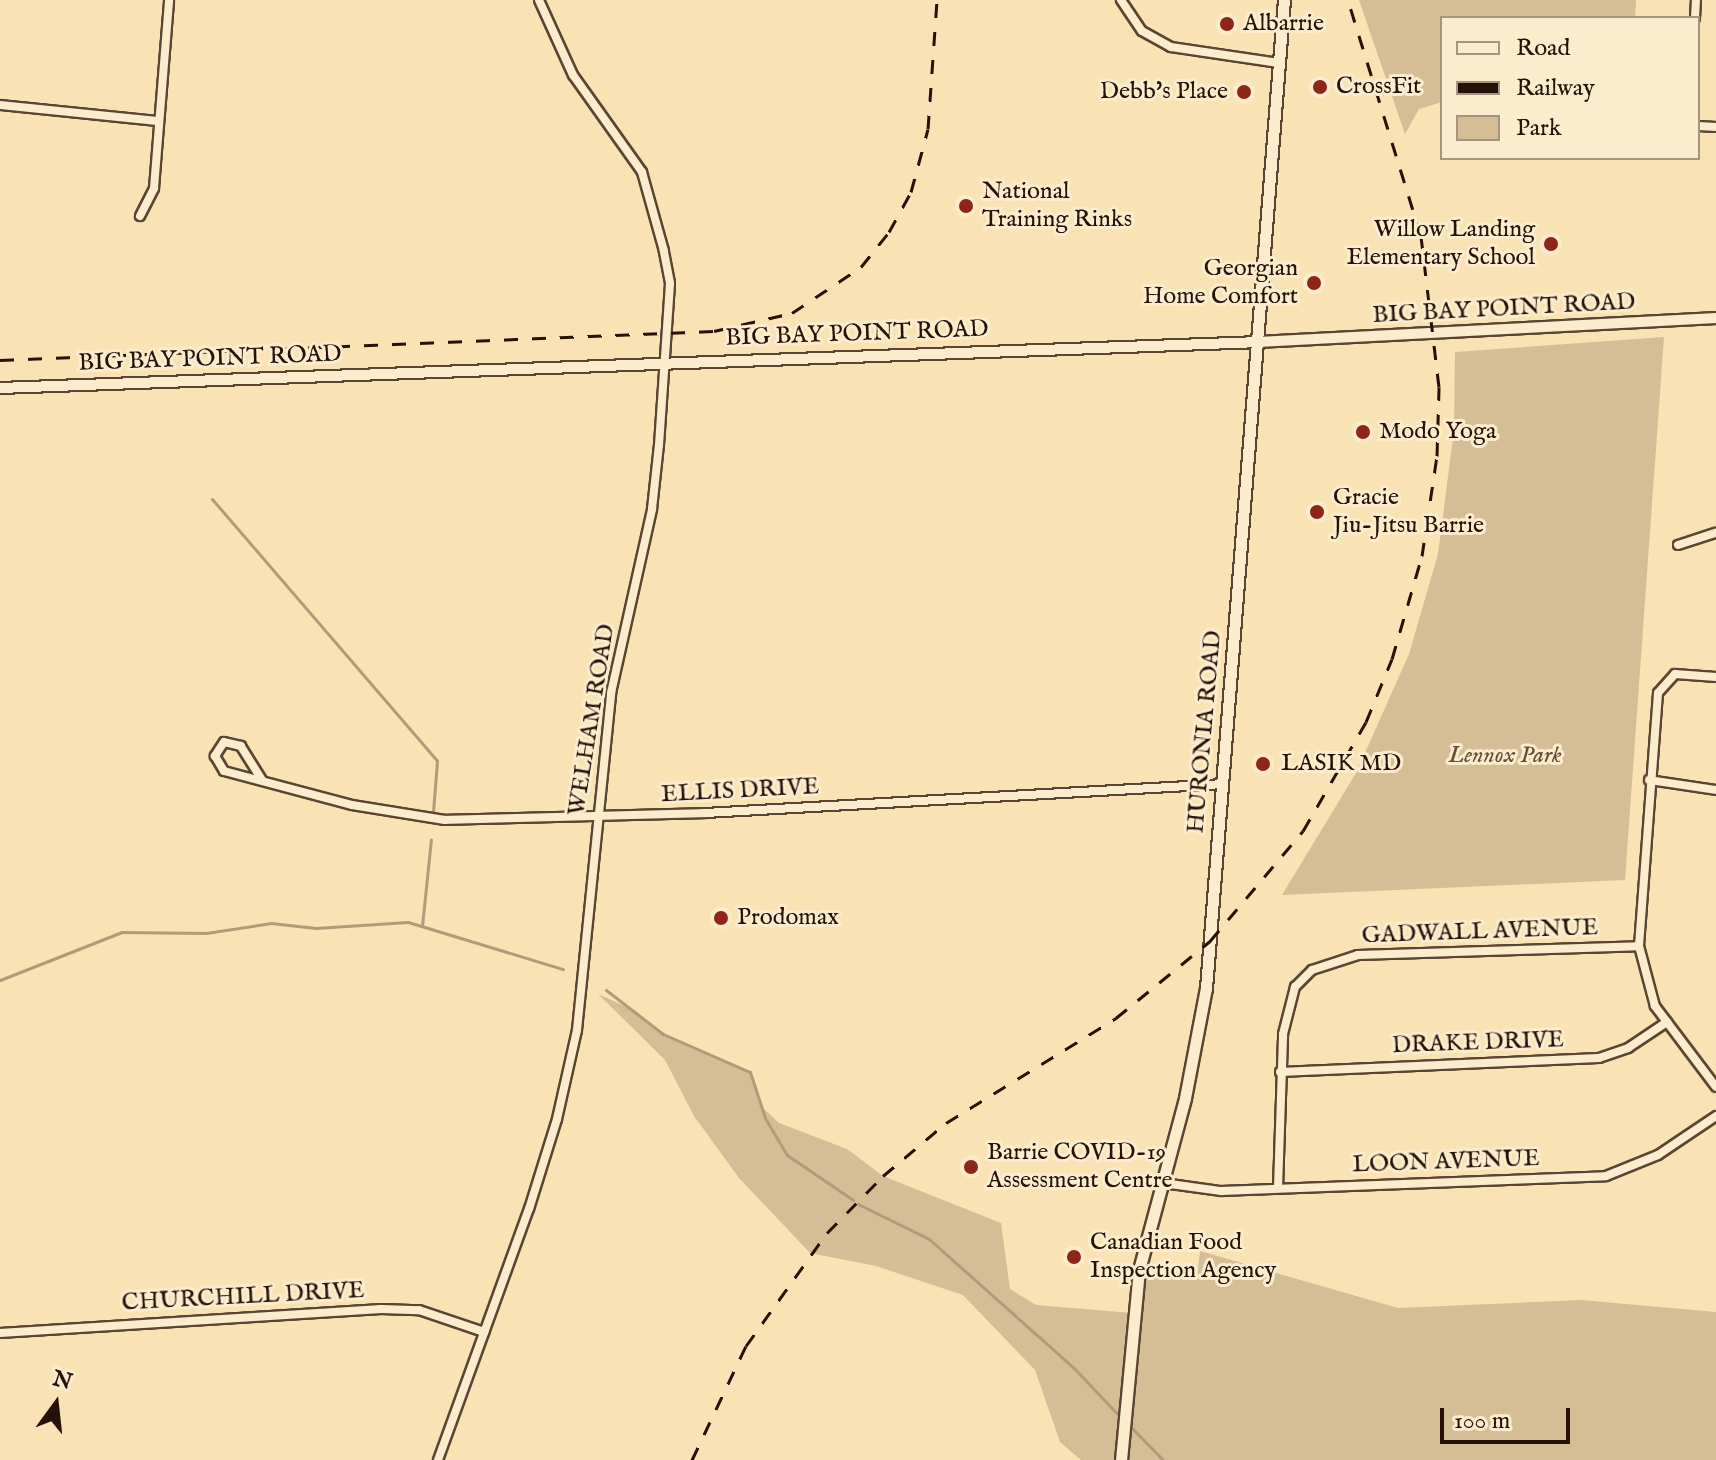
<!DOCTYPE html>
<html>
<head>
<meta charset="utf-8">
<style>
  body { margin:0 }
  #map { position:relative; width:1716px; height:1460px; overflow:hidden; background:#f9e2b3; font-family:"IM FELL English",serif }
  div>[style] { position:absolute }
  .green>* { inset:0; background:#d5be96 }
  .stream>* { height:3px; margin:-1.5px; padding:0 1.5px; transform-origin:1.5px; border-radius:1.5px; background:#b19b79 }
  .roads { filter:drop-shadow(2px 0 #5a4533) drop-shadow(-2px 0 #5a4533) drop-shadow(0 2px #5a4533) drop-shadow(0 -2px #5a4533) }
  .minor>* { height:8px; margin:-4px; padding:0 4px; transform-origin:4px; border-radius:4px; background:#fbecce }
  .tertiary>* { height:10px; margin:-5px; padding:0 5px; transform-origin:5px; border-radius:5px; background:#fbecce }
  .secondary>* { height:11px; margin:-5.5px; padding:0 5.5px; transform-origin:5.5px; border-radius:5.5px; background:#fbecce }
  .rail>* { height:3px; margin-top:-1.5px; transform-origin:0; background:repeating-linear-gradient(90deg,#251108 0 14px,transparent 0 28px) }
  .dots>* { width:22px; height:22px; translate:-50% -50%; box-sizing:border-box; border:4px solid #fbecce; border-radius:50% }
  span { translate:-50% -50%; white-space:nowrap; text-align:center; line-height:1.15; -webkit-text-stroke:6px #fbecce; paint-order:stroke }
  .poi-label { font-size:24px; color:#251108 }
  .left { translate:0 -50%; text-align:left }
  .right { translate:-100% -50%; text-align:right }
  .street-label { font-size:24px; color:#251108 }
  .park-label { font-size:24px; color:#634e3a; font-style:italic }
  .legend { position:absolute; left:1440px; top:16px; width:260px; height:144px; box-sizing:border-box; background:#fbecce; border:2px solid #a5947f; margin:0; padding:10px 14px; list-style:none; font-size:24px; color:#251108 }
  .legend li { display:flex; align-items:center; gap:16px; height:40px }
  .legend b { width:40px; border:2px solid #a5947f }
  .north { position:absolute; left:16px; top:1364px; width:80px; height:80px; -webkit-text-stroke:6px #fbecce; paint-order:stroke; rotate:15deg; font-size:22px; font-weight:700; line-height:32px; text-align:center; color:#251108 }
  .north::after { content:''; display:block; margin:auto; width:28px; height:36px; background:#251108; clip-path:polygon(50% 0,100% 100%,50% 72%,0 100%) }
  .scale { position:absolute; left:1440px; top:1408px; width:130px; height:36px; box-sizing:border-box; border:4px solid #251108; border-top:0; padding-left:10px; font-size:24px; line-height:28px; white-space:nowrap; color:#251108; -webkit-text-stroke:6px #fbecce; paint-order:stroke }
</style>
</head>
<body>
<div id="map">
  <div class="green">
    <div style="clip-path:polygon(1359px 0,1636px 0,1635px 18px,1442px 18px,1442px 102px,1419px 109px,1405px 134px)"></div>
    <div style="clip-path:polygon(1664px 337px,1625px 880px,1282px 895px,1356px 773px,1409px 654px,1438px 554px,1454px 430px,1455px 352px)"></div>
    <div style="clip-path:polygon(598px 994px,636px 1011px,663px 1034px,750px 1072px,761px 1106px,779px 1123px,847px 1149px,883px 1176px,1001px 1223px,1010px 1289px,1036px 1305px,1132px 1313px,1139px 1270px,1197px 1279px,1200px 1251px,1398px 1308px,1581px 1300px,1716px 1312px,1716px 1460px,1081px 1460px,1060px 1442px,1035px 1370px,963px 1295px,876px 1266px,810px 1253px,739px 1178px,694px 1116px,665px 1060px)"></div>
  </div>
  <div class="stream">
    <div style="left:212px;top:499px;width:345px;rotate:49.3deg"></div>
    <div style="left:437px;top:761px;width:51px;rotate:94.5deg"></div>
    <div style="left:422px;top:926px;width:87px;rotate:-84.1deg"></div>
    <div style="left:0;top:980px;width:131px;rotate:-21.5deg"></div>
    <div style="left:122px;top:932px;width:84px;rotate:0.7deg"></div>
    <div style="left:206px;top:933px;width:66px;rotate:-8.7deg"></div>
    <div style="left:271px;top:923px;width:45px;rotate:6.3deg"></div>
    <div style="left:316px;top:928px;width:92px;rotate:-3.7deg"></div>
    <div style="left:408px;top:922px;width:162px;rotate:16.9deg"></div>
    <div style="left:606px;top:990px;width:72px;rotate:37.7deg"></div>
    <div style="left:663px;top:1034px;width:95px;rotate:23.6deg"></div>
    <div style="left:750px;top:1072px;width:48px;rotate:71.9deg"></div>
    <div style="left:765px;top:1118px;width:43px;rotate:59.3deg"></div>
    <div style="left:787px;top:1155px;width:80px;rotate:34.3deg"></div>
    <div style="left:858px;top:1204px;width:79px;rotate:26.2deg"></div>
    <div style="left:929px;top:1239px;width:195px;rotate:41.7deg"></div>
    <div style="left:1075px;top:1369px;width:69px;rotate:46.8deg"></div>
    <div style="left:1128px;top:1424px;width:50px;rotate:45.8deg"></div>
  </div>
  <div class="roads">
    <div class="minor">
      <div style="left:1121px;top:0;width:37px;rotate:56deg"></div>
      <div style="left:1142px;top:31px;width:33px;rotate:29deg"></div>
      <div style="left:1171px;top:47px;width:109px;rotate:8.4deg"></div>
      <div style="left:1695px;top:18px;width:18px;rotate:-87deg"></div>
      <div style="left:0;top:105px;width:159px;rotate:5.8deg"></div>
      <div style="left:1698px;top:126px;width:18px;rotate:3deg"></div>
      <div style="left:140px;top:216px;width:31px;rotate:-63deg"></div>
      <div style="left:154px;top:188px;width:189px;rotate:-85.4deg"></div>
      <div style="left:1678px;top:545px;width:40px;rotate:-18deg"></div>
      <div style="left:1716px;top:677px;width:41px;rotate:-175.8deg"></div>
      <div style="left:1675px;top:674px;width:25px;rotate:132deg"></div>
      <div style="left:1658px;top:693px;width:254px;rotate:94.3deg"></div>
      <div style="left:1639px;top:946px;width:62px;rotate:75.1deg"></div>
      <div style="left:1655px;top:1006px;width:101px;rotate:53deg"></div>
      <div style="left:262px;top:780px;width:40px;rotate:-122deg"></div>
      <div style="left:241px;top:746px;width:17px;rotate:-167deg"></div>
      <div style="left:224px;top:742px;width:17px;rotate:123deg"></div>
      <div style="left:215px;top:756px;width:17px;rotate:59deg"></div>
      <div style="left:224px;top:771px;width:132px;rotate:14.9deg"></div>
      <div style="left:352px;top:805px;width:94px;rotate:9.2deg"></div>
      <div style="left:445px;top:820px;width:260px;rotate:-1.5deg"></div>
      <div style="left:705px;top:813px;width:519px;rotate:-3.2deg"></div>
      <div style="left:1649px;top:780px;width:68px;rotate:8.5deg"></div>
      <div style="left:1280px;top:1072px;width:319px;rotate:-2.5deg"></div>
      <div style="left:1599px;top:1058px;width:31px;rotate:-19deg"></div>
      <div style="left:1628px;top:1048px;width:47px;rotate:-33.7deg"></div>
      <div style="left:1163px;top:1183px;width:59px;rotate:7.9deg"></div>
      <div style="left:1221px;top:1191px;width:385px;rotate:-2.2deg"></div>
      <div style="left:1606px;top:1176px;width:56px;rotate:-22deg"></div>
      <div style="left:1658px;top:1155px;width:70px;rotate:-33.9deg"></div>
      <div style="left:1278px;top:1188px;width:154px;rotate:-88.1deg"></div>
      <div style="left:1283px;top:1034px;width:49px;rotate:-75.7deg"></div>
      <div style="left:1295px;top:987px;width:24px;rotate:-45deg"></div>
      <div style="left:1312px;top:970px;width:48px;rotate:-18.1deg"></div>
      <div style="left:1358px;top:955px;width:281px;rotate:-1.8deg"></div>
      <div style="left:0;top:1333px;width:382px;rotate:-3.6deg"></div>
      <div style="left:381px;top:1309px;width:38px;rotate:2deg"></div>
      <div style="left:419px;top:1310px;width:69px;rotate:18.7deg"></div>
      <div style="left:438px;top:1460px;width:267px;rotate:-70.1deg"></div>
      <div style="left:529px;top:1209px;width:94px;rotate:-72.7deg"></div>
      <div style="left:557px;top:1119px;width:91px;rotate:-77.3deg"></div>
      <div style="left:577px;top:1030px;width:339px;rotate:-84.2deg"></div>
      <div style="left:611px;top:693px;width:189px;rotate:-77.4deg"></div>
      <div style="left:652px;top:509px;width:64px;rotate:-83.8deg"></div>
      <div style="left:659px;top:445px;width:162px;rotate:-86.1deg"></div>
      <div style="left:670px;top:283px;width:33px;rotate:-101deg"></div>
      <div style="left:664px;top:251px;width:82px;rotate:-105.6deg"></div>
      <div style="left:642px;top:172px;width:119px;rotate:-125.4deg"></div>
      <div style="left:573px;top:75px;width:82px;rotate:-114.4deg"></div>
    </div>
    <div class="tertiary">
      <div style="left:0;top:388px;width:1259px;rotate:-2.09deg"></div>
      <div style="left:1258px;top:342px;width:459px;rotate:-3deg"></div>
    </div>
    <div class="secondary">
      <div style="left:1121px;top:1460px;width:191px;rotate:-84.6deg"></div>
      <div style="left:1139px;top:1270px;width:178px;rotate:-75deg"></div>
      <div style="left:1185px;top:1098px;width:112px;rotate:-79.2deg"></div>
      <div style="left:1206px;top:988px;width:991px;rotate:-85.49deg"></div>
    </div>
  </div>
  <div class="rail">
    <div style="left:0;top:360px;width:715px;rotate:-2.33deg"></div>
    <div style="left:714px;top:331px;width:80px;rotate:-13deg"></div>
    <div style="left:792px;top:313px;width:83px;rotate:-33.7deg"></div>
    <div style="left:861px;top:267px;width:45px;rotate:-51.3deg"></div>
    <div style="left:889px;top:232px;width:46px;rotate:-61.2deg"></div>
    <div style="left:911px;top:192px;width:65px;rotate:-74.9deg"></div>
    <div style="left:928px;top:129px;width:129px;rotate:-86deg"></div>
    <div style="left:692px;top:1460px;width:126px;rotate:-64.7deg"></div>
    <div style="left:746px;top:1346px;width:139px;rotate:-54.4deg"></div>
    <div style="left:827px;top:1233px;width:80px;rotate:-45.5deg"></div>
    <div style="left:883px;top:1176px;width:82px;rotate:-40.1deg"></div>
    <div style="left:946px;top:1123px;width:200px;rotate:-31.7deg"></div>
    <div style="left:1116px;top:1018px;width:122px;rotate:-39.3deg"></div>
    <div style="left:1210px;top:941px;width:144px;rotate:-49.8deg"></div>
    <div style="left:1303px;top:831px;width:126px;rotate:-60deg"></div>
    <div style="left:1366px;top:722px;width:68px;rotate:-67.6deg"></div>
    <div style="left:1392px;top:659px;width:107px;rotate:-73.8deg"></div>
    <div style="left:1422px;top:556px;width:101px;rotate:-81.5deg"></div>
    <div style="left:1437px;top:456px;width:69px;rotate:-88.3deg"></div>
    <div style="left:1439px;top:387px;width:152px;rotate:-96.8deg"></div>
    <div style="left:1421px;top:236px;width:247px;rotate:-107.2deg"></div>
  </div>
  <div class="dots">
    <div style="left:1227px;top:24px;background:#8f2418"></div>
    <div style="left:1320px;top:87px;background:#8f2418"></div>
    <div style="left:1244px;top:92px;background:#8f2418"></div>
    <div style="left:966px;top:206px;background:#8f2418"></div>
    <div style="left:1551px;top:244px;background:#8f2418"></div>
    <div style="left:1314px;top:283px;background:#8f2418"></div>
    <div style="left:1363px;top:432px;background:#8f2418"></div>
    <div style="left:1317px;top:512px;background:#8f2418"></div>
    <div style="left:1263px;top:764px;background:#8f2418"></div>
    <div style="left:721px;top:918px;background:#8f2418"></div>
    <div style="left:971px;top:1167px;background:#8f2418"></div>
    <div style="left:1074px;top:1257px;background:#8f2418"></div>
  </div>
  <div class="poi-label">
    <span class="left" style="left:1243px;top:24px">Albarrie</span>
    <span class="left" style="left:1336px;top:87px">CrossFit</span>
    <span class="right" style="left:1228px;top:92px">Debb's Place</span>
    <span class="left" style="left:982px;top:206px">National<br>Training Rinks</span>
    <span class="right" style="left:1535px;top:244px">Willow Landing<br>Elementary School</span>
    <span class="right" style="left:1298px;top:283px">Georgian<br>Home Comfort</span>
    <span class="left" style="left:1379px;top:432px">Modo Yoga</span>
    <span class="left" style="left:1333px;top:512px">Gracie<br>Jiu-Jitsu Barrie</span>
    <span class="left" style="left:1281px;top:764px">LASIK MD</span>
    <span class="left" style="left:737px;top:918px">Prodomax</span>
    <span class="left" style="left:987px;top:1167px">Barrie COVID-19<br>Assessment Centre</span>
    <span class="left" style="left:1090px;top:1257px">Canadian Food<br>Inspection Agency</span>
  </div>
  <div class="street-label">
    <span style="left:1504px;top:309px;rotate:-3deg">BIG BAY POINT ROAD</span>
    <span style="left:857px;top:334px;rotate:-2deg">BIG BAY POINT ROAD</span>
    <span style="left:210px;top:359px;rotate:-2deg">BIG BAY POINT ROAD</span>
    <span style="left:592px;top:720px;rotate:-81deg">WELHAM ROAD</span>
    <span style="left:1205px;top:732px;rotate:-85deg">HURONIA ROAD</span>
    <span style="left:740px;top:791px;rotate:-3deg">ELLIS DRIVE</span>
    <span style="left:1480px;top:932px;rotate:-2deg">GADWALL AVENUE</span>
    <span style="left:1478px;top:1043px;rotate:-2deg">DRAKE DRIVE</span>
    <span style="left:1446px;top:1162px;rotate:-2deg">LOON AVENUE</span>
    <span style="left:243px;top:1297px;rotate:-3deg">CHURCHILL DRIVE</span>
  </div>
  <div class="park-label">
    <span style="left:1505px;top:756px">Lennox Park</span>
  </div>
  <ul class="legend">
  <li><b style="height:10px;background:#fbecce"></b>Road</li>
  <li><b style="height:10px;background:#251108"></b>Railway</li>
  <li><b style="height:22px;background:#d5be96"></b>Park</li>
  </ul>
  <div class="north">N</div>
  <div class="scale">100 m</div>
</div>
</body>
</html>
